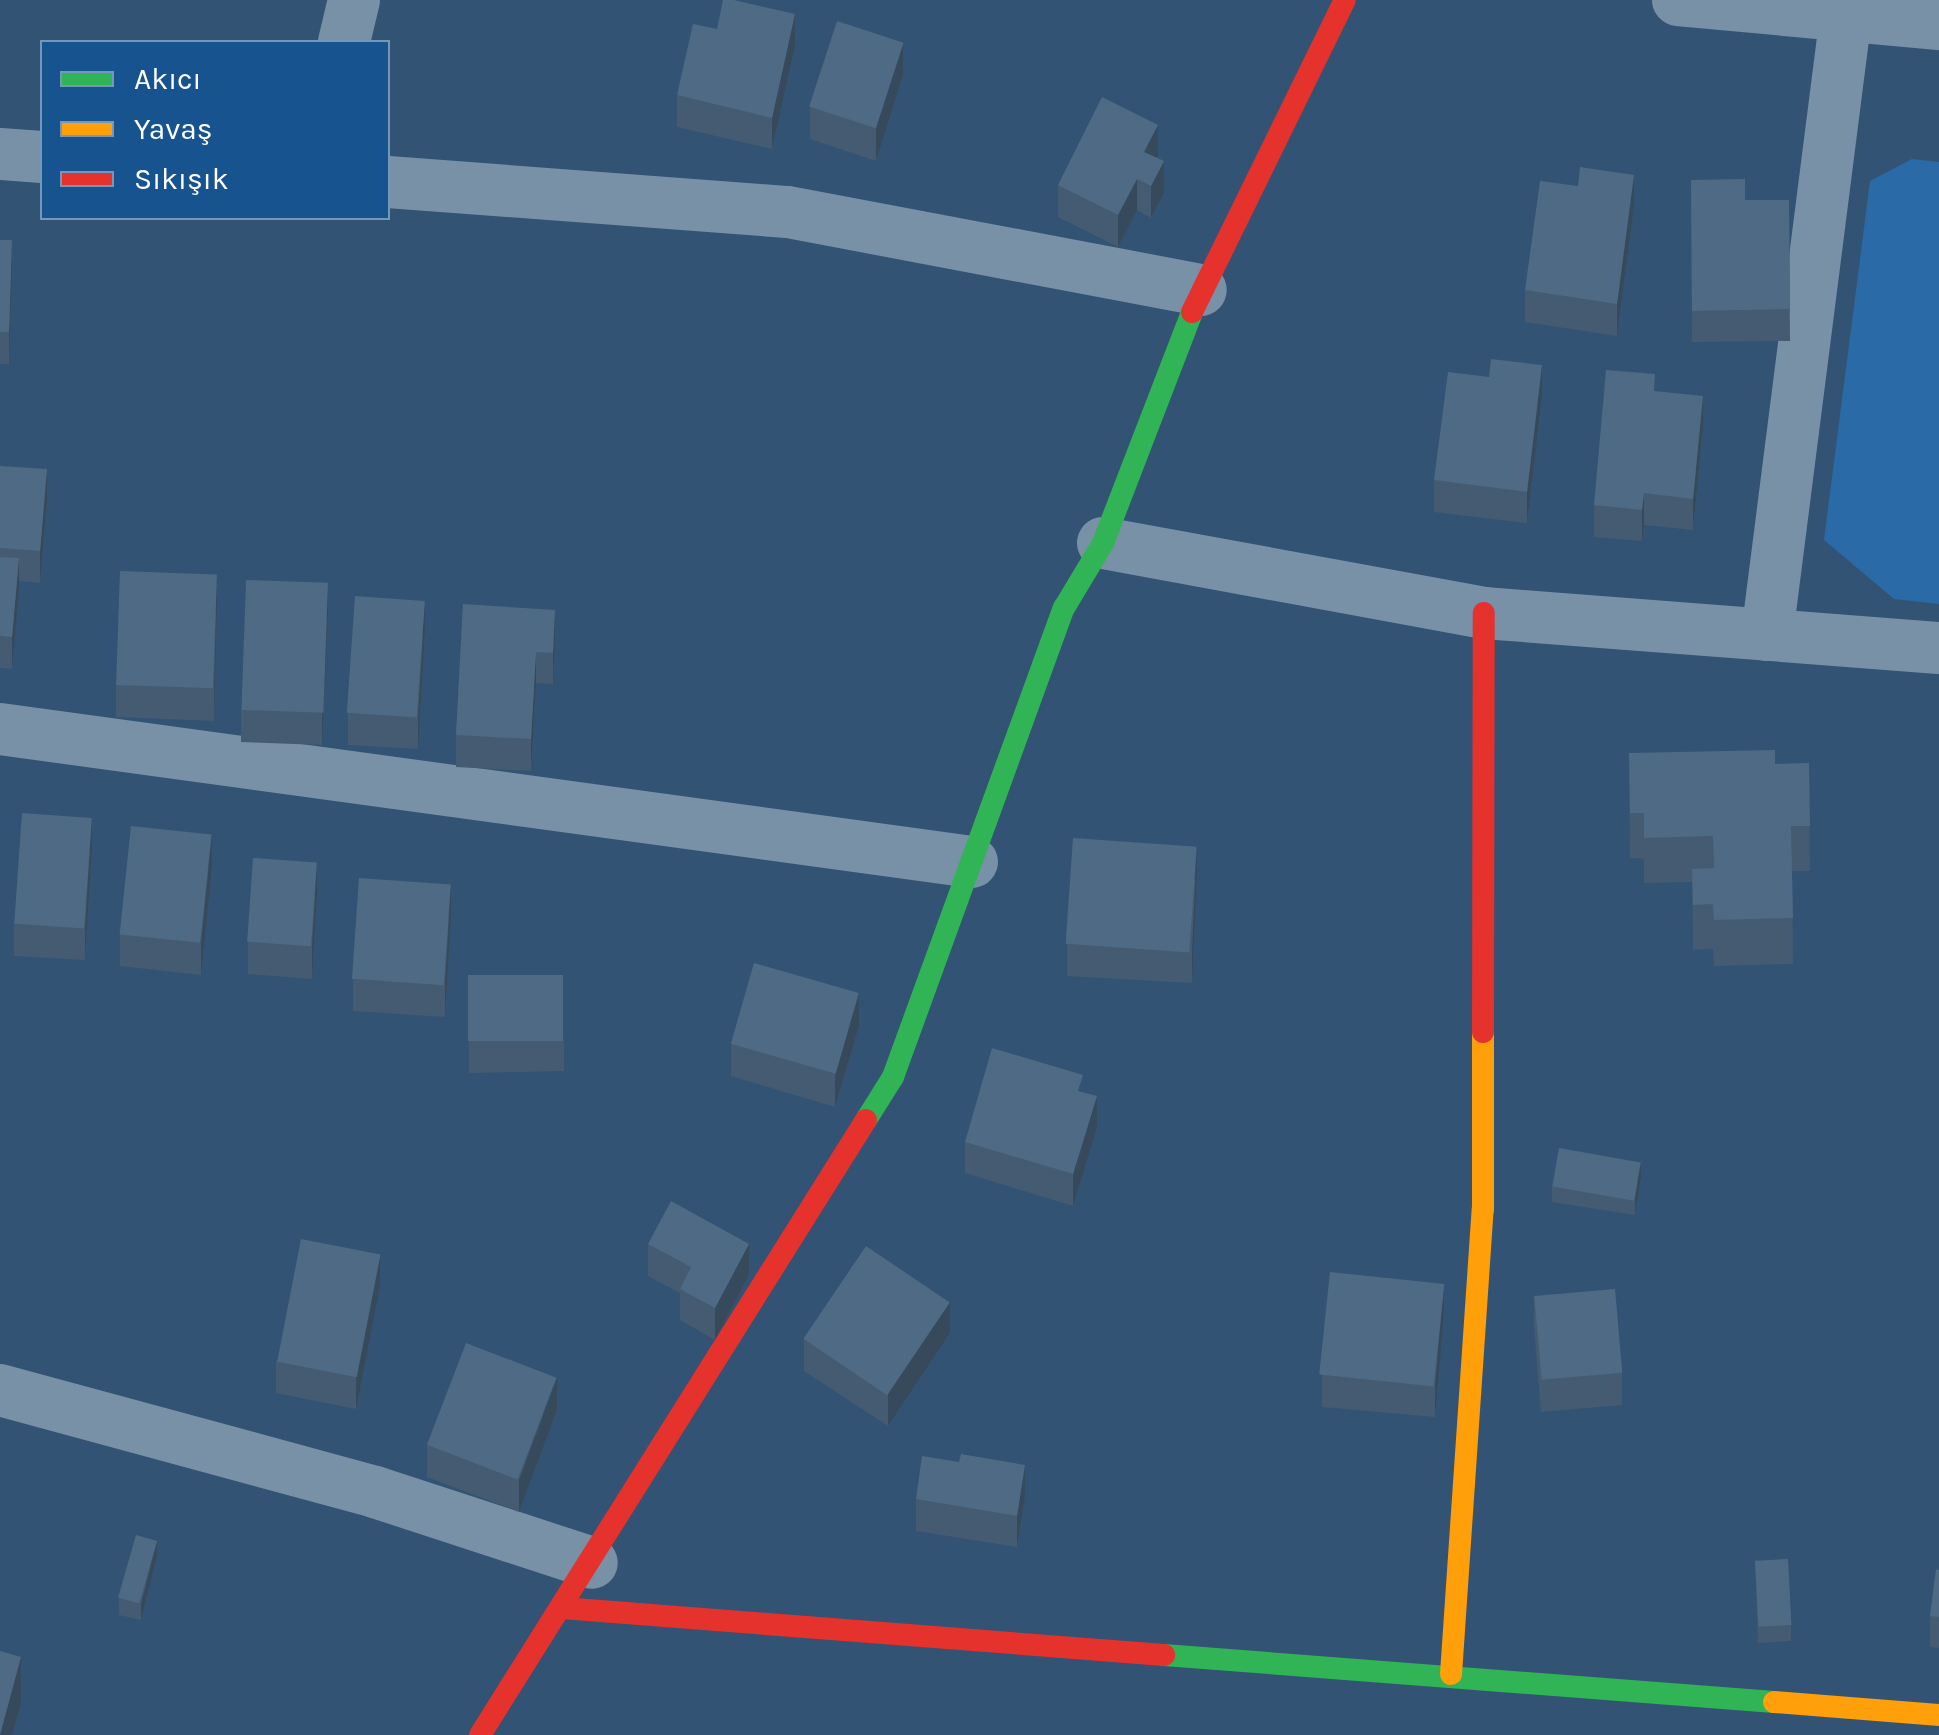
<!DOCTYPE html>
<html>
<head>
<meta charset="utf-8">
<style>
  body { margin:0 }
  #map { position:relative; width:1939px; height:1735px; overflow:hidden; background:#325374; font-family:Karla,sans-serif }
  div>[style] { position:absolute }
  .green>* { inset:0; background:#2a6aa6 }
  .street>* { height:52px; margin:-26px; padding:0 26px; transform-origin:26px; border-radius:26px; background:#7991a7 }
  .fast>* { height:22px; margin:-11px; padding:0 11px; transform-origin:11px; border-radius:11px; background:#30b455 }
  .slow>* { height:22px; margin:-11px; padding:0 11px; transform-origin:11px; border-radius:11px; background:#ff9f0a }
  .jam>* { height:22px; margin:-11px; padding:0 11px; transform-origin:11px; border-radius:11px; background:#e5322d }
  .wall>* { inset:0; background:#445b72 }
  .shaded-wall>* { inset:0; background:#374a5c }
  .building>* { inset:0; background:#4f6a84; transform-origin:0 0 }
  span { translate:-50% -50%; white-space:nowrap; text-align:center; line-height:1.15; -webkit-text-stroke:8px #17548f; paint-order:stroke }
  .legend { position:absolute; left:40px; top:40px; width:350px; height:180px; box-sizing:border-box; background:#17548f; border:2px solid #7498bc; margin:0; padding:12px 18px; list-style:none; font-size:30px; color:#fff }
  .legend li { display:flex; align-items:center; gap:20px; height:50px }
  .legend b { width:50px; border:2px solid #7498bc }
</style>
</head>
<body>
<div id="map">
  <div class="green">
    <div style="clip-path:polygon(1912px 159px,1939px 162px,1939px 604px,1894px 599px,1824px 540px,1870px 181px)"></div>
  </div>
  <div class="street">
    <div style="left:1678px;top:0;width:262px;rotate:5.3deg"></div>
    <div style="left:344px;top:42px;width:43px;rotate:-76.6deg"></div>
    <div style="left:0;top:154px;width:42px;rotate:4.1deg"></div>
    <div style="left:388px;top:182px;width:401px;rotate:4.3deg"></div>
    <div style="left:788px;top:212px;width:420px;rotate:10.7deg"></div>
    <div style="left:1103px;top:543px;width:387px;rotate:10.4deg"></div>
    <div style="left:1484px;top:613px;width:456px;rotate:4.4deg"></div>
    <div style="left:1767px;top:635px;width:625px;rotate:-82.74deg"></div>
    <div style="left:0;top:729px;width:981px;rotate:7.79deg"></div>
    <div style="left:0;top:1390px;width:389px;rotate:15.2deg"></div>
    <div style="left:375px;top:1492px;width:228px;rotate:18.1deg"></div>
  </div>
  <div class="fast">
    <div style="left:866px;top:1120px;width:51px;rotate:-57.9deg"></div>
    <div style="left:893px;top:1077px;width:499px;rotate:-70deg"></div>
    <div style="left:1064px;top:608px;width:76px;rotate:-59deg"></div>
    <div style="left:1103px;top:543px;width:248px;rotate:-68.9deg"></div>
    <div style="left:1164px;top:1655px;width:612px;rotate:4.41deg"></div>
  </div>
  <div class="slow">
    <div style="left:1451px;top:1674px;width:466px;rotate:-86.1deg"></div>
    <div style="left:1483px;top:1209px;width:177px;rotate:-90deg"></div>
    <div style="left:1774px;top:1702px;width:166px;rotate:4.5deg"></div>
  </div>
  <div class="jam">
    <div style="left:1192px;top:312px;width:347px;rotate:-63.9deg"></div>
    <div style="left:1483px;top:1032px;width:419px;rotate:-89.9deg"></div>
    <div style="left:562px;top:1608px;width:604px;rotate:4.46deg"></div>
    <div style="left:480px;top:1735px;width:726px;rotate:-57.89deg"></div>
  </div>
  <div class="wall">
    <div style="clip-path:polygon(717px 29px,795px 46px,772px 149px,677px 127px,677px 95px)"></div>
    <div style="clip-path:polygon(903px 75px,876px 161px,810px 139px,810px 107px)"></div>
    <div style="clip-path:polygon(1158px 156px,1164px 193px,1151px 218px,1137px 210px,1118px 247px,1058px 217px,1058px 185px)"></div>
    <div style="clip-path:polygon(1691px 180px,1745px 200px,1789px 200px,1790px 341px,1692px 342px)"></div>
    <div style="clip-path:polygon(1634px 207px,1617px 336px,1525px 322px,1525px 290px)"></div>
    <div style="clip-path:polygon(0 240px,12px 272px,9px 364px,0 364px)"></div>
    <div style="clip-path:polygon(1655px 391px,1703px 427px,1693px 530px,1644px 525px,1642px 541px,1594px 537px,1594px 505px)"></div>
    <div style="clip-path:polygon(1542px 397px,1527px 523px,1434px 512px,1434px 480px)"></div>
    <div style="clip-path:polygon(0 466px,47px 501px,40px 583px,19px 581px,12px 669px,0 668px)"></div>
    <div style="clip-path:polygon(463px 604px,555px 641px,553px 684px,536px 683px,531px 771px,456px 767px,456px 735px)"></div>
    <div style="clip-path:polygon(217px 607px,214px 721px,116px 717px,116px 685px)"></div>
    <div style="clip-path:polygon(328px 615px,322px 745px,241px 742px,241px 710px)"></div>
    <div style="clip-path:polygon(425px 632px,418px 749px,348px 745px,348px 713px)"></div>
    <div style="clip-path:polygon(1629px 753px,1775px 764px,1809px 763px,1810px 871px,1792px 871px,1793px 964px,1714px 966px,1713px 949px,1693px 950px,1692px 882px,1644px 883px,1644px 859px,1630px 858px)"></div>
    <div style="clip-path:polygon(92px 849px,85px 960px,14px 956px,14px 924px)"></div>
    <div style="clip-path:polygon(212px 867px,201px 975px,120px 966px,120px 934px)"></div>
    <div style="clip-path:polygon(1197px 878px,1192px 983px,1067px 976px,1067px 944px)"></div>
    <div style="clip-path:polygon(317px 894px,312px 979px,248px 974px,248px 942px)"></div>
    <div style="clip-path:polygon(451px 916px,445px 1017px,353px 1011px,353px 979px)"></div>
    <div style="clip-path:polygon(468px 975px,564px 1039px,564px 1071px,469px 1073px)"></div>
    <div style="clip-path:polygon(859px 1026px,835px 1107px,731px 1076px,731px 1044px)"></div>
    <div style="clip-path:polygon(1083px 1092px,1097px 1128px,1073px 1206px,965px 1173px,965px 1142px)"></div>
    <div style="clip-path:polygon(1641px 1178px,1635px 1215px,1552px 1202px,1552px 1186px)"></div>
    <div style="clip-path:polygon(648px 1244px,749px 1275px,715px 1340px,680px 1320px,680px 1293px,648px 1276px)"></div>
    <div style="clip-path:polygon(380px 1287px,356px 1409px,276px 1393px,276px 1361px)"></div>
    <div style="clip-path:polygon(1534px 1296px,1622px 1373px,1622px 1405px,1541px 1412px,1534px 1327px)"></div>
    <div style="clip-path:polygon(1444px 1315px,1435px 1417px,1322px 1407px,1322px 1375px)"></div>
    <div style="clip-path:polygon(950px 1333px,888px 1426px,804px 1371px,804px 1339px)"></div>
    <div style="clip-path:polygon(557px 1410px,519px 1512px,427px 1477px,427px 1445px)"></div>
    <div style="clip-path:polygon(1025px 1496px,1017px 1547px,916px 1531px,916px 1499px)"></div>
    <div style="clip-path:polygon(157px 1557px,141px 1620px,119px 1615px,119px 1598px)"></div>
    <div style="clip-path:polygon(1755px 1561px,1791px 1625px,1791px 1641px,1758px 1643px)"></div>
    <div style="clip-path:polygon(1939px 1570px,1939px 1648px,1930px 1647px,1930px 1616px)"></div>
  </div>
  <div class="shaded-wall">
    <div style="clip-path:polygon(795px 14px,795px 46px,772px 149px,772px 118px)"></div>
    <div style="clip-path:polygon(903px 43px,903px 75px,876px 161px,876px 129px)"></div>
    <div style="clip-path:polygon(1158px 125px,1158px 156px,1144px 184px,1144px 152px)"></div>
    <div style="clip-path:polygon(1164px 161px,1164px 193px,1151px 218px,1151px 186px)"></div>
    <div style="clip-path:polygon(1634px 175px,1634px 207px,1617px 336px,1617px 304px)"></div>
    <div style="clip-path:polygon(1137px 179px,1137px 210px,1118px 247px,1118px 215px)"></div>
    <div style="clip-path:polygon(12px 240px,12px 272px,9px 364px,9px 332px)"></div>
    <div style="clip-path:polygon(1542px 365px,1542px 397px,1527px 523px,1527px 492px)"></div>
    <div style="clip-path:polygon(1703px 396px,1703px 427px,1693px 530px,1693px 499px)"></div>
    <div style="clip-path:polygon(47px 469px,47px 501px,40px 583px,40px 551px)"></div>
    <div style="clip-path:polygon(1644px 493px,1644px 525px,1642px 541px,1642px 510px)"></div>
    <div style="clip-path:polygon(19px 558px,19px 590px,12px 669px,12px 637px)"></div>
    <div style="clip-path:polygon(217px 575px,217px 607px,214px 721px,214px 689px)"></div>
    <div style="clip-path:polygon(328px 583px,328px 615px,322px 745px,322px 713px)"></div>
    <div style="clip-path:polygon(425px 601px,425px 632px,418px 749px,418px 717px)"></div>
    <div style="clip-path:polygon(555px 610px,555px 641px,553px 684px,553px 653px)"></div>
    <div style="clip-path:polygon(536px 652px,536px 683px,531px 771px,531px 739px)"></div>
    <div style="clip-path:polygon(92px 818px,92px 849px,85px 960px,85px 928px)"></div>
    <div style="clip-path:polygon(212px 835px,212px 867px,201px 975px,201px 943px)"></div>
    <div style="clip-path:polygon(1197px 846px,1197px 878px,1192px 983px,1192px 952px)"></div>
    <div style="clip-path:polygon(317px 862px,317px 894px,312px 979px,312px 947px)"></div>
    <div style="clip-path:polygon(451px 885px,451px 916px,445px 1017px,445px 985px)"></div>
    <div style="clip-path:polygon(859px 994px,859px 1026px,835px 1107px,835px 1075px)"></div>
    <div style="clip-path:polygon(1097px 1096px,1097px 1128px,1073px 1206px,1073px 1174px)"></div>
    <div style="clip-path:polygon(1641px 1162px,1641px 1178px,1635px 1215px,1635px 1199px)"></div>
    <div style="clip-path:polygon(749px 1244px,749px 1275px,715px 1340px,715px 1308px)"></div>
    <div style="clip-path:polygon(380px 1255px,380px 1287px,356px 1409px,356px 1377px)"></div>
    <div style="clip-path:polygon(1444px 1283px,1444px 1315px,1435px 1417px,1435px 1385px)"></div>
    <div style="clip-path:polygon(950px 1302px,950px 1333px,888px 1426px,888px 1394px)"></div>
    <div style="clip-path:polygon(557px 1378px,557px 1410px,519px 1512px,519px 1480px)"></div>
    <div style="clip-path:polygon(1025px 1465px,1025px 1496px,1017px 1547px,1017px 1516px)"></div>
    <div style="clip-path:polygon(157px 1541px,157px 1557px,141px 1620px,141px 1604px)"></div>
    <div style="clip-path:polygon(21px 1657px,21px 1702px,12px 1735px,0 1735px)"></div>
  </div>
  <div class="building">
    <div style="clip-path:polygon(723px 0,734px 0,795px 14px,772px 118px,677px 95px,693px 24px,717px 29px)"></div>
    <div style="left:837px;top:21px;width:70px;height:90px;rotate:18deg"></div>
    <div style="clip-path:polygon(1102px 97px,1158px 125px,1144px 152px,1164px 161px,1151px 186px,1137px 179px,1118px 215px,1058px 185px)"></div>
    <div style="clip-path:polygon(1580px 167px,1634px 175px,1617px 304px,1525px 290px,1540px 181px,1578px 186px)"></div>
    <div style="clip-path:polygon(1745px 179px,1745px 200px,1789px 200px,1790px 309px,1692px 311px,1691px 180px)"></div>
    <div style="clip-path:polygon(0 240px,12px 240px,9px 332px,0 332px)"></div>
    <div style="clip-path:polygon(1491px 359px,1542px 365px,1527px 492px,1434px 480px,1448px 372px,1489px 377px)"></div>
    <div style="clip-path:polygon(1606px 370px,1655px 374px,1654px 391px,1703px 396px,1693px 499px,1644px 493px,1642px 510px,1594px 505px)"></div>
    <div style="clip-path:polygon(0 466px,47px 469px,40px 551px,0 548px)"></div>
    <div style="clip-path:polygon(0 557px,19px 558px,12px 637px,0 636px)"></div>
    <div style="left:120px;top:571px;width:97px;height:114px;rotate:2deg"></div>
    <div style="left:246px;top:580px;width:82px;height:130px;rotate:2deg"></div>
    <div style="left:355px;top:596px;width:70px;height:117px;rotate:4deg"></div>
    <div style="clip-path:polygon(463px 604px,555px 610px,553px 653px,536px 652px,531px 739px,456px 735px)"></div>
    <div style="clip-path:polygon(1775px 750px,1775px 764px,1809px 763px,1810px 826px,1791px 826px,1793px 918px,1714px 920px,1713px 904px,1693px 905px,1692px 869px,1714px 868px,1713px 836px,1644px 838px,1644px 813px,1630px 813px,1629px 753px)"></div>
    <div style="left:22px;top:813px;width:70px;height:111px;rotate:4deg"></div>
    <div style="left:131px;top:826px;width:81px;height:109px;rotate:6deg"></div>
    <div style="left:1073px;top:838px;width:124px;height:106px;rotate:4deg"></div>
    <div style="left:253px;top:858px;width:64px;height:84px;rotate:4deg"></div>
    <div style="left:359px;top:878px;width:92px;height:101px;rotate:4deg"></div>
    <div style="left:754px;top:963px;width:109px;height:84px;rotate:16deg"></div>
    <div style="left:468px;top:975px;width:95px;height:66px"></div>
    <div style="clip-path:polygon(992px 1048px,1083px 1075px,1078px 1091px,1097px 1096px,1073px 1174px,965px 1142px)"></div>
    <div style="left:1559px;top:1148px;width:83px;height:39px;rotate:10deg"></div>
    <div style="clip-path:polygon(671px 1201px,749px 1244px,715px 1308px,680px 1289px,691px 1267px,648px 1244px)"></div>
    <div style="left:301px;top:1239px;width:81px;height:125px;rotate:11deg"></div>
    <div style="left:866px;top:1246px;width:101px;height:112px;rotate:34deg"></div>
    <div style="left:1330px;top:1272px;width:115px;height:103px;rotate:6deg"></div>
    <div style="left:1615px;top:1289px;width:84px;height:81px;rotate:85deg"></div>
    <div style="left:466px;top:1343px;width:97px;height:109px;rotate:21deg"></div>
    <div style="clip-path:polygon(961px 1454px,1025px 1465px,1017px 1516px,916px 1499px,922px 1456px,959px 1462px)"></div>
    <div style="left:136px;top:1535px;width:22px;height:65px;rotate:16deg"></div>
    <div style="left:1788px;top:1559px;width:66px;height:33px;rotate:87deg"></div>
    <div style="clip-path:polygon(1936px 1569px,1939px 1570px,1939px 1617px,1930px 1616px)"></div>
    <div style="clip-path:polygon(0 1651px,21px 1657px,0 1735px)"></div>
  </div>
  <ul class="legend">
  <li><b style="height:12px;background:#30b455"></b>Akıcı</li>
  <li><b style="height:12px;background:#ff9f0a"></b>Yavaş</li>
  <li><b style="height:12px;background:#e5322d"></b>Sıkışık</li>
  </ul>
</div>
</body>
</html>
